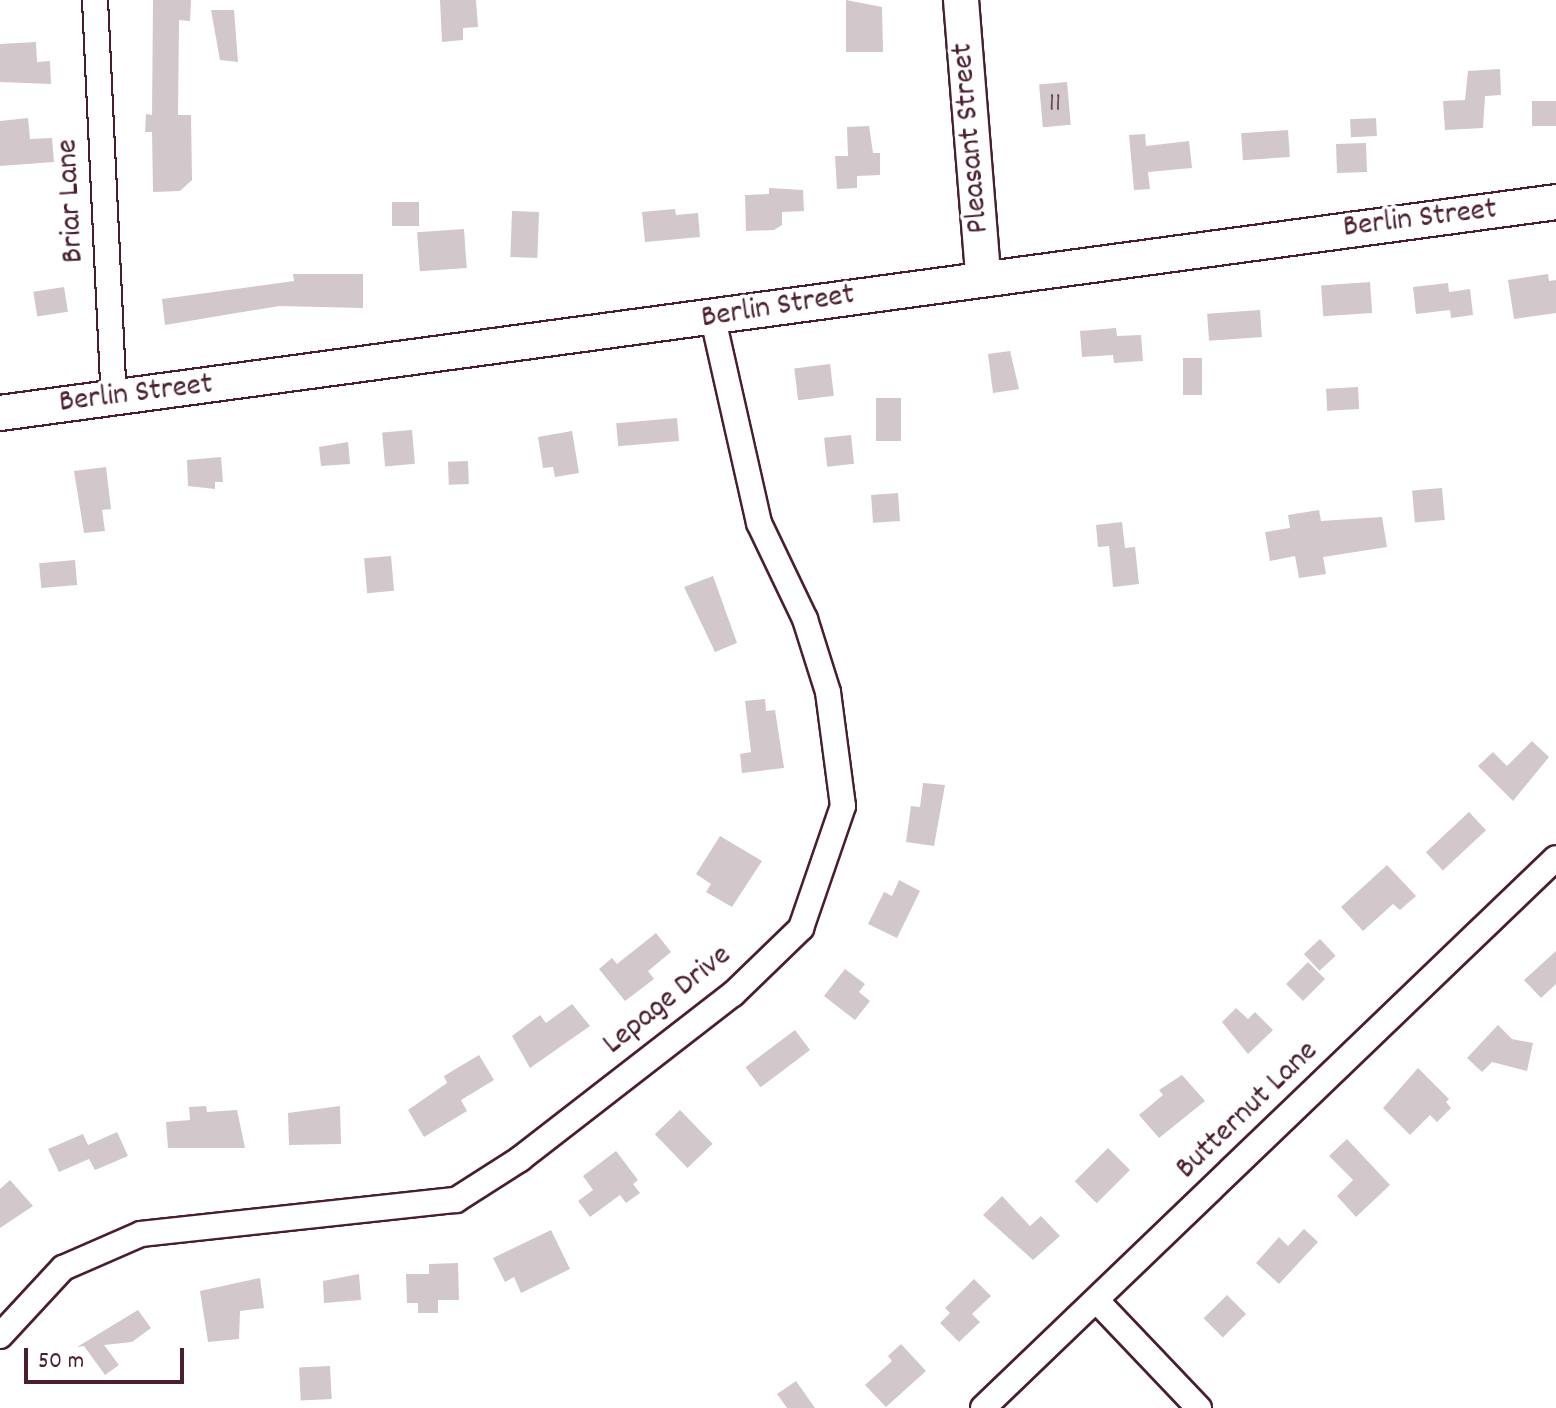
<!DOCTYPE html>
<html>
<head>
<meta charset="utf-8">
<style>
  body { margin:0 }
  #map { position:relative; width:1556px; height:1408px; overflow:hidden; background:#fff; font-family:Dekko,sans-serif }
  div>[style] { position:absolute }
  .building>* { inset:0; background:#d2c7cb; transform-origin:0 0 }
  .roads { filter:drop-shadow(2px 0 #4a1f2b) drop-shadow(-2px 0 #4a1f2b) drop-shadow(0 2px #4a1f2b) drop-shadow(0 -2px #4a1f2b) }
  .street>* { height:24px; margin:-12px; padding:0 12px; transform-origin:12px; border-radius:12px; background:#fff }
  .secondary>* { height:34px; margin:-17px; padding:0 17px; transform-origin:17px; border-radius:17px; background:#fff }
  span { translate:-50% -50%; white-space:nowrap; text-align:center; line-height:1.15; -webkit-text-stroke:7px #fff; paint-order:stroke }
  .number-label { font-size:28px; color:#6c4953 }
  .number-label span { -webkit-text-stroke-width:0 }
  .street-label { font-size:32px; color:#4a1f2b }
  .scale { position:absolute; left:24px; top:1348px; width:160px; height:36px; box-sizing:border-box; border:4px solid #4a1f2b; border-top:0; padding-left:10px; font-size:24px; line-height:28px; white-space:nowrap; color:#4a1f2b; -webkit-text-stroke:6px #fff; paint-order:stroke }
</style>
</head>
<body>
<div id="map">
  <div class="building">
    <div style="clip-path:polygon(153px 0,191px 0,190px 21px,179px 20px,178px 115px,191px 115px,192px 180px,180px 191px,153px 192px,152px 132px,145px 132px,146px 114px,152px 115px)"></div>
    <div style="clip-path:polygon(440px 0,476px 0,478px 27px,463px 28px,463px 40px,442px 42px)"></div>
    <div style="clip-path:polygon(846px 0,882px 7px,883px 52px,846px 52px)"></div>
    <div style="clip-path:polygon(211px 10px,234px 10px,238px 62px,220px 60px)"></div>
    <div style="clip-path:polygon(36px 42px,37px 62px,50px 61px,51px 84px,0 82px,0 44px)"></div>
    <div style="clip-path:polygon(1500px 69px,1501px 95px,1485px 96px,1483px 128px,1445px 130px,1443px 101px,1465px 100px,1468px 71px)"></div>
    <div style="left:1067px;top:82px;width:43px;height:28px;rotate:85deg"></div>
    <div style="left:1532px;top:101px;width:24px;height:25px"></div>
    <div style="clip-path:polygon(28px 118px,30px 139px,52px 138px,54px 162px,0 166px,0 121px)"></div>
    <div style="left:1376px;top:118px;width:18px;height:26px;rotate:87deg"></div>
    <div style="clip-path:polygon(869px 126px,873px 153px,880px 153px,880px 175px,857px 176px,857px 188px,837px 189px,835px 156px,848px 156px,847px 127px)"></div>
    <div style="left:1288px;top:130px;width:27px;height:47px;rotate:86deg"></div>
    <div style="clip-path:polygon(1145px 134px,1146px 146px,1189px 141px,1192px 168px,1148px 172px,1147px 164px,1150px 189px,1134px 190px,1129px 135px)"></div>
    <div style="left:1366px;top:143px;width:29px;height:30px;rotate:88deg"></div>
    <div style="clip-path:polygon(769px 188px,803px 190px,804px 211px,782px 212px,782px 225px,774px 230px,746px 231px,745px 195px,769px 194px)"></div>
    <div style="left:392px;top:202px;width:27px;height:24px"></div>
    <div style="clip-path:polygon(675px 209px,676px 215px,698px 213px,700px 237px,645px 242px,642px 212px)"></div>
    <div style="left:512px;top:211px;width:27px;height:46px;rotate:2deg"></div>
    <div style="left:464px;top:229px;width:39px;height:47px;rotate:86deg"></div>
    <div style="clip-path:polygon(293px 274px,363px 274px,363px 308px,279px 306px,165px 325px,162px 299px,294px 281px)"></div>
    <div style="clip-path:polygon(1548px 274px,1549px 281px,1556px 280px,1556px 313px,1514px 319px,1508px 280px)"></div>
    <div style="left:1370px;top:282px;width:31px;height:49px;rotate:86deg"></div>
    <div style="clip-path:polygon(1448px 283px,1449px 292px,1470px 289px,1473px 315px,1451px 318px,1450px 310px,1416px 314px,1413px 287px)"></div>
    <div style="left:64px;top:287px;width:25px;height:31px;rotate:81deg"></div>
    <div style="left:1260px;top:310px;width:27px;height:53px;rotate:86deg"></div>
    <div style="clip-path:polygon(1116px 328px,1117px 336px,1141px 335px,1143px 361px,1114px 363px,1113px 355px,1082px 357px,1080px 331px)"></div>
    <div style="clip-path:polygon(1010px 351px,1019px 389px,993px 393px,988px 354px)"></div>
    <div style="left:1183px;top:358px;width:19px;height:37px"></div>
    <div style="left:830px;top:364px;width:32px;height:36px;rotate:83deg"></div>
    <div style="left:1358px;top:387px;width:22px;height:32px;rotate:87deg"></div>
    <div style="left:876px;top:398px;width:25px;height:43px"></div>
    <div style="left:677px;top:418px;width:23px;height:61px;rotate:85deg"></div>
    <div style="left:412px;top:430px;width:34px;height:30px;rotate:85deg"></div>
    <div style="clip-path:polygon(572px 431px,579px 473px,555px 477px,553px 467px,543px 468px,538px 437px)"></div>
    <div style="left:851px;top:435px;width:29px;height:27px;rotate:84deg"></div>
    <div style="clip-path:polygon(348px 442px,350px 464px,321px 466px,319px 447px)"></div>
    <div style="clip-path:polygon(221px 457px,223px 482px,215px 482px,215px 489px,188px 486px,187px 460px)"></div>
    <div style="left:468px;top:461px;width:23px;height:20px;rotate:88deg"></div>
    <div style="clip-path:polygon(106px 467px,111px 509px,102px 510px,105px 531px,84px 533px,74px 471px)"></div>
    <div style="left:1442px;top:488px;width:32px;height:30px;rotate:85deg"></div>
    <div style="left:898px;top:493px;width:28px;height:27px;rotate:86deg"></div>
    <div style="clip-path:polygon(1319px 510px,1321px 521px,1382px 517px,1387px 547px,1323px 557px,1326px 574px,1299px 578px,1295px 556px,1270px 561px,1265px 532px,1290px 528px,1288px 515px)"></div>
    <div style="clip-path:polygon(1122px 522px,1125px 548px,1135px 547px,1139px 584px,1113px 587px,1109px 546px,1098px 547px,1096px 525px)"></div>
    <div style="left:391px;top:556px;width:35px;height:27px;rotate:85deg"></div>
    <div style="left:75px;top:560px;width:25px;height:36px;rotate:85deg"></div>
    <div style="clip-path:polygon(713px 576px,737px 643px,715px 652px,684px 587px)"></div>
    <div style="clip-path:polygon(765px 699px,766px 711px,775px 710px,784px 768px,742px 773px,740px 754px,751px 752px,745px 701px)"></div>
    <div style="clip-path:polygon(1532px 741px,1549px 757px,1513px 801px,1478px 766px,1493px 752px,1507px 766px)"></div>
    <div style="clip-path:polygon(923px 783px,945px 785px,934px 846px,906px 842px,911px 806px,920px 807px)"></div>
    <div style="left:1469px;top:812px;width:25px;height:59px;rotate:47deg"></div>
    <div style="clip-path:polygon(720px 836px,762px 861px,732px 907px,706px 892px,711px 884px,696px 874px)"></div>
    <div style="clip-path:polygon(1387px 865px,1416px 896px,1400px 910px,1393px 904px,1363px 931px,1341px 907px)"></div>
    <div style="clip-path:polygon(899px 880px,920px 891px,897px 938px,868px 924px,884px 892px,892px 896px)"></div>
    <div style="clip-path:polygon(656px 933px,671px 952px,648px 971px,654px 979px,625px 1001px,599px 969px,612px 958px,617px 964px)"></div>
    <div style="left:1320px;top:939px;width:23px;height:22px;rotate:47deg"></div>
    <div style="clip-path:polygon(1556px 951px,1556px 984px,1541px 998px,1524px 980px)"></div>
    <div style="left:1308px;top:962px;width:24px;height:31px;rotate:45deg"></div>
    <div style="clip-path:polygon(845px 969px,865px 984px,859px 992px,870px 1001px,855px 1020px,824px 996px)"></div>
    <div style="clip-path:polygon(572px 1004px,590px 1026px,530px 1068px,512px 1036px,540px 1015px,546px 1023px)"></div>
    <div style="clip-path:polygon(1236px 1008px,1248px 1019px,1255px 1012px,1273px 1030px,1248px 1054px,1222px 1022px)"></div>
    <div style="clip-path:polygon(1498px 1025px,1512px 1039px,1533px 1043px,1527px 1071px,1492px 1062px,1482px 1072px,1467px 1058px)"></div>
    <div style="left:795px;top:1030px;width:25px;height:62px;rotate:53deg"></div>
    <div style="clip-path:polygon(479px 1055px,494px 1080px,461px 1100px,467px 1111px,424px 1137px,408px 1110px,447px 1083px,444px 1076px)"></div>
    <div style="clip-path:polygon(1418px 1068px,1449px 1099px,1446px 1102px,1451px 1108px,1437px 1122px,1430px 1115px,1410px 1135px,1383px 1108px)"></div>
    <div style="clip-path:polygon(1182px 1075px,1205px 1101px,1159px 1138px,1139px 1115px,1163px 1095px,1159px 1090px)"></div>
    <div style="clip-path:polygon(206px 1106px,207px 1112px,237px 1110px,245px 1148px,168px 1148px,166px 1122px,190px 1120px,189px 1107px)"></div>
    <div style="clip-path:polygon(340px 1106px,341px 1144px,289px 1145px,288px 1113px)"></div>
    <div style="left:680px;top:1110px;width:47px;height:35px;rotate:46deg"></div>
    <div style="clip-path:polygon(117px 1132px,128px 1156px,95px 1170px,89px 1159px,59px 1172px,48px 1149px,83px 1134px,88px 1145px)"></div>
    <div style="clip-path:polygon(1347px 1139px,1390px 1185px,1356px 1217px,1337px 1196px,1353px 1180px,1329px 1156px)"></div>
    <div style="left:1108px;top:1148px;width:31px;height:47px;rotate:45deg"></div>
    <div style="clip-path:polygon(616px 1151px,638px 1180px,633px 1184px,640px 1193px,626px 1203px,620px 1195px,590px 1217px,578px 1201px,593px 1190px,583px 1176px)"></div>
    <div style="clip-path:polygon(10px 1180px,33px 1206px,0 1228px,0 1189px)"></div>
    <div style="clip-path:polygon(1002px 1196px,1030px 1226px,1041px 1216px,1060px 1236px,1033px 1260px,983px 1215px)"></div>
    <div style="clip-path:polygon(1304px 1229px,1318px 1242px,1279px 1284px,1256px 1263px,1279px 1237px,1288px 1246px)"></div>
    <div style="clip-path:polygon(551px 1230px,570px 1269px,521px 1293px,514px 1277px,505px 1282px,493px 1258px)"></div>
    <div style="clip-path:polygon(458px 1263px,459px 1300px,438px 1300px,438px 1313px,418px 1313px,418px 1303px,407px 1303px,406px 1274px,429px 1274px,429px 1264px)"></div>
    <div style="clip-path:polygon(359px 1274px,361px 1300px,324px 1303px,323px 1281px)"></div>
    <div style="clip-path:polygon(260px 1278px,264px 1308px,240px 1311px,239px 1339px,208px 1342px,200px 1291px)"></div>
    <div style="clip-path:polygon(974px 1279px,991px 1296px,972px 1314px,980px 1322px,959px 1342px,940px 1323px,950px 1313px,945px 1308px)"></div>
    <div style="left:1227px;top:1295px;width:27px;height:33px;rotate:45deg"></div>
    <div style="clip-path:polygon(138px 1310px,151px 1328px,132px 1342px,104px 1345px,119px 1365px,105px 1375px,84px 1346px,77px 1347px)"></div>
    <div style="clip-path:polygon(901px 1344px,926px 1371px,886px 1407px,865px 1385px,892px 1361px,888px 1356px)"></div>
    <div style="left:330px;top:1366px;width:33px;height:31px;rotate:87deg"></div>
    <div style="clip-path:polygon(796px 1381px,815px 1408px,787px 1408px,777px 1394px)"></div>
  </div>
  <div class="roads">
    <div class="street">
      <div style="left:95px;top:0;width:398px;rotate:87.3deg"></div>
      <div style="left:1097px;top:1301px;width:148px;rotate:46.4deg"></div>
      <div style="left:0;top:1336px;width:93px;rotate:-47.2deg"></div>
      <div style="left:63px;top:1268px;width:85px;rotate:-23.6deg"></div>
      <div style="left:141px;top:1234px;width:317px;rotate:-6.2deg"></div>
      <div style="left:456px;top:1200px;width:76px;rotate:-32.6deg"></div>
      <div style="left:520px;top:1159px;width:269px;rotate:-37.8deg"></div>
      <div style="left:733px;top:994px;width:95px;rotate:-44.1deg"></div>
      <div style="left:801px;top:928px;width:129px;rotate:-71deg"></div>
      <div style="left:843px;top:806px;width:115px;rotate:-97.5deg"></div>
      <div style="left:828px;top:692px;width:77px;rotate:-107.5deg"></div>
      <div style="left:805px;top:619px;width:106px;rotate:-115.6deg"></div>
      <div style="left:759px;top:523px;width:209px;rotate:-102.7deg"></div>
      <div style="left:983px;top:1408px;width:794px;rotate:-43.83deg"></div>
    </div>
    <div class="secondary">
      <div style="left:961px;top:0;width:277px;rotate:85.4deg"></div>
      <div style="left:0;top:413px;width:1570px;rotate:-7.72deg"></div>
    </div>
  </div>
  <div class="number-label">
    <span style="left:1055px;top:105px">11</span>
  </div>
  <div class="street-label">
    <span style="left:972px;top:138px;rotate:-95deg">Pleasant Street</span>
    <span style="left:72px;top:201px;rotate:-93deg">Briar Lane</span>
    <span style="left:1420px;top:220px;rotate:-7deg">Berlin Street</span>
    <span style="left:778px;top:308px;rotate:-9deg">Berlin Street</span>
    <span style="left:136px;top:395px;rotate:-7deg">Berlin Street</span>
    <span style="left:668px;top:1001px;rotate:-39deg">Lepage Drive</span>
    <span style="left:1248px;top:1111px;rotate:-44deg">Butternut Lane</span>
  </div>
  <div class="scale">50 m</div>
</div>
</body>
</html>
